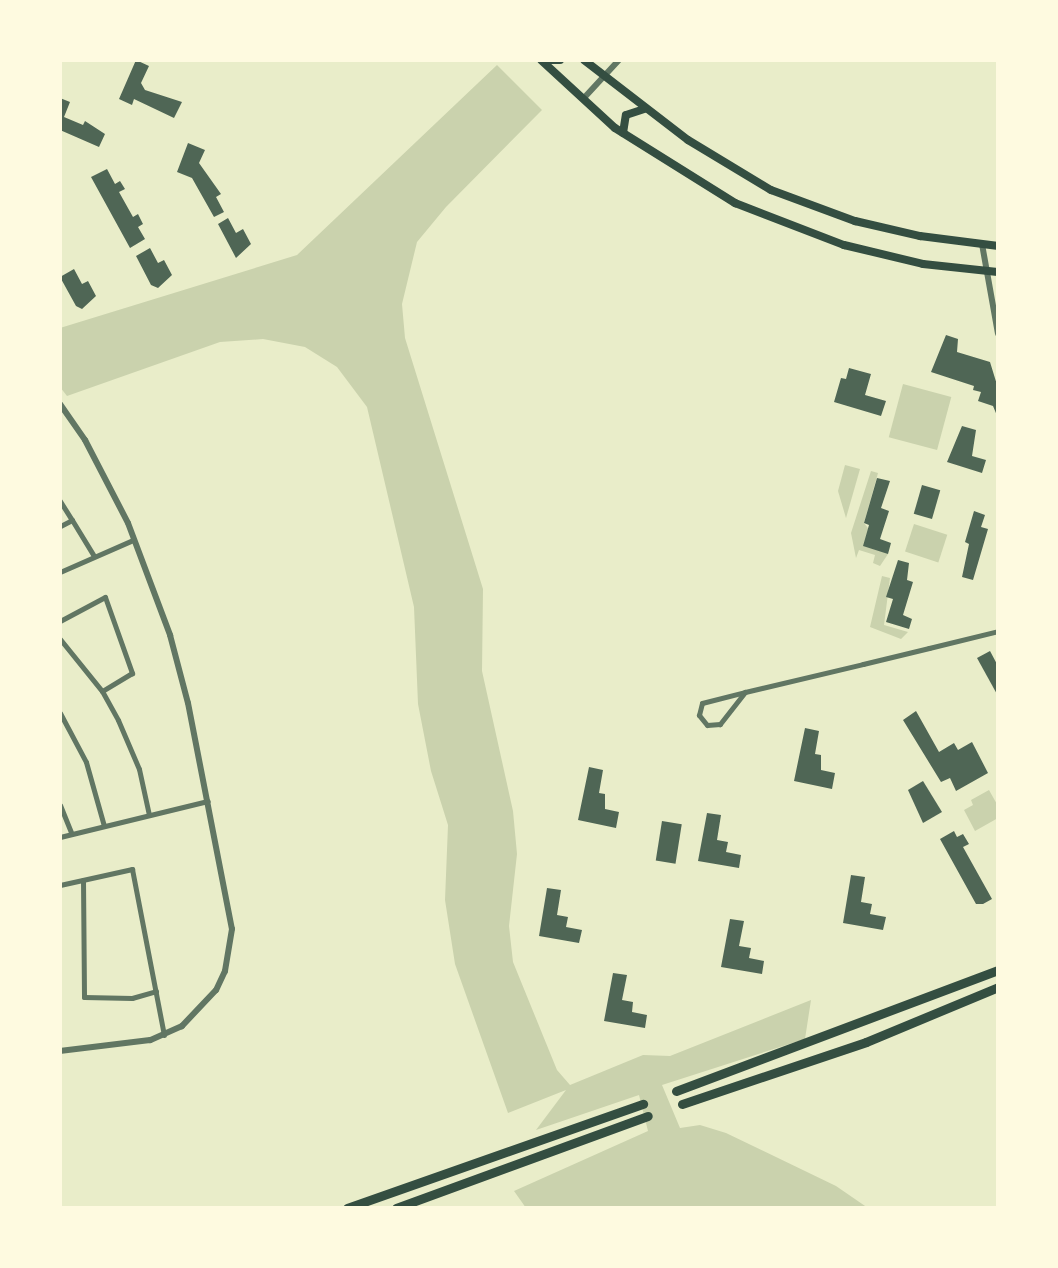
<!DOCTYPE html>
<html>
<head>
<meta charset="utf-8">
<style>
	body { margin:0 }
	#map { position:relative; width:1058px; height:1268px; overflow:hidden; background:#e9edc9; font-family:"Public Sans",sans-serif }
	div>[style] { position:absolute }
	[style*='--x'] { left:calc(var(--x)*1px); top:calc(var(--y)*1px); width:calc(var(--w)*1px); rotate:calc(var(--a)*1deg) }
	.green>* { inset:0; background:#cad2ad; transform-origin:0 0 }
	.building>* { inset:0; background:#4f6655; transform-origin:0 0 }
	.minor>* { height:5px; margin:-2.5px; padding:0 2.5px; transform-origin:2.5px; border-radius:2.5px; background:#617663 }
	.tertiary>* { height:6px; margin:-3px; padding:0 3px; transform-origin:3px; border-radius:3px; background:#617663 }
	.secondary>* { height:8px; margin:-4px; padding:0 4px; transform-origin:4px; border-radius:4px; background:#344e41 }
	.trunk>* { height:9px; margin:-4.5px; padding:0 4.5px; transform-origin:4.5px; border-radius:4.5px; background:#344e41 }
	span { translate:-50% -50%; white-space:nowrap; text-align:center; line-height:1.15; -webkit-text-stroke:9px #fefae0; paint-order:stroke }
	.frame { position:absolute; inset:0; border:62px solid #fefae0; pointer-events:none }
</style>
</head>
<body>
<div id="map">
	<div class="green">
		<div style="clip-path:polygon(497px 65px,542px 110px,446px 207px,417px 242px,402px 304px,405px 338px,483px 589px,482px 671px,513px 811px,517px 854px,509px 926px,513px 962px,557px 1070px,570px 1085px,643px 1055px,670px 1056px,811px 1000px,805px 1039px,662px 1085px,680px 1128px,700px 1125px,726px 1133px,836px 1186px,868px 1208px,526px 1208px,514px 1191px,648px 1131px,639px 1095px,536px 1130px,566px 1090px,508px 1113px,455px 964px,445px 900px,448px 825px,431px 771px,418px 704px,414px 607px,367px 407px,337px 367px,305px 347px,263px 339px,220px 342px,67px 396px,60px 387px,60px 328px,297px 255px)"></div>
		<div style="left:903px;top:384px;width:50px;height:55px;rotate:15deg"></div>
		<div style="clip-path:polygon(845px 465px,860px 469px,846px 518px,838px 491px)"></div>
		<div style="clip-path:polygon(871px 471px,878px 473px,864px 523px,888px 554px,880px 566px,873px 563px,875px 555px,859px 550px,856px 558px,851px 533px)"></div>
		<div style="left:914px;top:524px;width:35px;height:29px;rotate:18deg"></div>
		<div style="clip-path:polygon(882px 576px,890px 578px,884px 625px,908px 632px,901px 639px,870px 627px)"></div>
		<div style="clip-path:polygon(989px 790px,998px 806px,998px 818px,975px 831px,964px 810px,973px 805px,971px 800px)"></div>
	</div>
	<div class="building">
		<div style="clip-path:polygon(136px 60px,149px 66px,141px 83px,145px 90px,182px 102px,174px 118px,134px 99px,132px 105px,119px 99px)"></div>
		<div style="clip-path:polygon(60px 98px,70px 102px,64px 117px,83px 125px,85px 121px,105px 134px,99px 147px,60px 130px)"></div>
		<div style="clip-path:polygon(188px 143px,205px 150px,199px 163px,221px 194px,216px 197px,224px 212px,214px 217px,192px 178px,177px 172px)"></div>
		<div style="clip-path:polygon(107px 169px,115px 184px,120px 181px,125px 189px,119px 192px,133px 217px,138px 214px,143px 224px,138px 227px,145px 239px,130px 248px,91px 177px)"></div>
		<div style="clip-path:polygon(228px 218px,236px 233px,243px 229px,251px 244px,236px 258px,218px 224px)"></div>
		<div style="clip-path:polygon(150px 248px,158px 263px,164px 260px,172px 275px,158px 288px,151px 285px,136px 256px)"></div>
		<div style="clip-path:polygon(74px 269px,82px 284px,88px 281px,96px 296px,82px 309px,76px 306px,60px 277px)"></div>
		<div style="clip-path:polygon(946px 335px,958px 339px,957px 352px,990px 362px,998px 388px,998px 418px,993px 406px,978px 401px,981px 392px,973px 390px,974px 386px,931px 372px)"></div>
		<div style="clip-path:polygon(849px 368px,871px 374px,865px 395px,886px 401px,881px 416px,834px 402px,841px 378px,846px 379px)"></div>
		<div style="clip-path:polygon(962px 426px,976px 430px,972px 456px,986px 460px,982px 473px,947px 462px)"></div>
		<div style="clip-path:polygon(877px 478px,890px 481px,881px 508px,889px 511px,880px 539px,891px 543px,888px 554px,863px 546px,869px 525px,864px 523px)"></div>
		<div style="left:922px;top:485px;width:19px;height:30px;rotate:16deg"></div>
		<div style="clip-path:polygon(974px 511px,985px 515px,981px 527px,988px 529px,973px 580px,962px 577px,969px 544px,965px 542px)"></div>
		<div style="clip-path:polygon(898px 560px,909px 563px,907px 580px,913px 582px,903px 615px,912px 619px,909px 629px,886px 622px,893px 599px,886px 597px)"></div>
		<div style="clip-path:polygon(990px 651px,998px 666px,998px 696px,977px 658px)"></div>
		<div style="clip-path:polygon(916px 711px,939px 752px,954px 743px,958px 750px,972px 742px,988px 773px,956px 791px,950px 778px,941px 782px,903px 720px)"></div>
		<div style="clip-path:polygon(805px 728px,819px 731px,815px 754px,821px 755px,821px 770px,835px 773px,832px 789px,794px 781px)"></div>
		<div style="clip-path:polygon(589px 767px,603px 770px,599px 793px,605px 794px,605px 809px,619px 812px,616px 828px,578px 820px)"></div>
		<div style="clip-path:polygon(923px 781px,942px 812px,923px 823px,908px 790px)"></div>
		<div style="clip-path:polygon(707px 813px,721px 815px,717px 840px,728px 842px,726px 852px,741px 855px,739px 868px,698px 861px)"></div>
		<div style="left:662px;top:821px;width:20px;height:40px;rotate:9deg"></div>
		<div style="clip-path:polygon(954px 831px,957px 837px,963px 834px,969px 844px,963px 847px,992px 899px,983px 904px,976px 904px,940px 839px)"></div>
		<div style="clip-path:polygon(851px 875px,865px 877px,861px 902px,872px 904px,870px 914px,886px 917px,883px 930px,843px 923px)"></div>
		<div style="clip-path:polygon(547px 888px,561px 890px,557px 915px,568px 917px,566px 927px,582px 930px,579px 943px,539px 936px)"></div>
		<div style="clip-path:polygon(730px 919px,744px 921px,739px 946px,751px 948px,749px 958px,764px 961px,762px 974px,721px 967px)"></div>
		<div style="clip-path:polygon(613px 973px,627px 975px,622px 1000px,633px 1002px,632px 1012px,647px 1015px,645px 1028px,604px 1021px)"></div>
	</div>
	<div class="minor">
		<div style="--x:60;--y:501;--w:22;--a:58"></div>
		<div style="--x:72;--y:520;--w:13;--a:153"></div>
		<div style="--x:72;--y:520;--w:42;--a:58.6"></div>
		<div style="--x:60;--y:572;--w:80;--a:-23.7"></div>
		<div style="--x:60;--y:621;--w:51;--a:-28.1"></div>
		<div style="--x:105;--y:597;--w:81;--a:70.4"></div>
		<div style="--x:132;--y:673;--w:35;--a:149"></div>
		<div style="--x:60;--y:639;--w:67;--a:51.1"></div>
		<div style="--x:102;--y:691;--w:33;--a:61"></div>
		<div style="--x:118;--y:720;--w:53;--a:66.8"></div>
		<div style="--x:139;--y:769;--w:47;--a:77.7"></div>
		<div style="--x:745;--y:692;--w:41;--a:128"></div>
		<div style="--x:720;--y:724;--w:13;--a:176"></div>
		<div style="--x:707;--y:725;--w:13;--a:-129"></div>
		<div style="--x:699;--y:715;--w:12;--a:-76"></div>
		<div style="--x:702;--y:703;--w:44;--a:-14.3"></div>
		<div style="--x:745;--y:692;--w:121;--a:-13.3"></div>
		<div style="--x:863;--y:664;--w:68;--a:-13.6"></div>
		<div style="--x:929;--y:648;--w:71;--a:-13.8"></div>
		<div style="--x:60;--y:713;--w:55;--a:62"></div>
		<div style="--x:86;--y:762;--w:66;--a:74.3"></div>
		<div style="--x:60;--y:805;--w:31;--a:68"></div>
		<div style="--x:60;--y:837;--w:152;--a:-13.7"></div>
		<div style="--x:83;--y:880;--w:117;--a:89.5"></div>
		<div style="--x:84;--y:997;--w:48;--a:1.2"></div>
		<div style="--x:132;--y:998;--w:25;--a:-16"></div>
		<div style="--x:60;--y:885;--w:74;--a:-12.5"></div>
		<div style="--x:132;--y:869;--w:169;--a:79.1"></div>
	</div>
	<div class="tertiary">
		<div style="--x:583;--y:99;--w:53;--a:-47.3"></div>
		<div style="--x:982;--y:244;--w:91;--a:79.9"></div>
		<div style="--x:60;--y:404;--w:44;--a:55.2"></div>
		<div style="--x:85;--y:440;--w:93;--a:62.6"></div>
		<div style="--x:128;--y:523;--w:120;--a:69.4"></div>
		<div style="--x:170;--y:635;--w:70;--a:75.2"></div>
		<div style="--x:188;--y:703;--w:230;--a:79"></div>
		<div style="--x:232;--y:929;--w:43;--a:99.5"></div>
		<div style="--x:225;--y:971;--w:21;--a:115"></div>
		<div style="--x:216;--y:990;--w:50;--a:133.4"></div>
		<div style="--x:182;--y:1026;--w:35;--a:156"></div>
		<div style="--x:150;--y:1040;--w:91;--a:173"></div>
	</div>
	<div class="secondary">
		<div style="--x:541;--y:60;--w:100;--a:42.6"></div>
		<div style="--x:615;--y:128;--w:142;--a:32"></div>
		<div style="--x:735;--y:203;--w:117;--a:21.1"></div>
		<div style="--x:844;--y:245;--w:81;--a:13.5"></div>
		<div style="--x:923;--y:264;--w:75;--a:6.1"></div>
		<div style="--x:549;--y:60;--w:11;--a:0"></div>
		<div style="--x:584;--y:60;--w:131;--a:37.6"></div>
		<div style="--x:688;--y:140;--w:97;--a:31.1"></div>
		<div style="--x:771;--y:190;--w:90;--a:20.3"></div>
		<div style="--x:855;--y:221;--w:67;--a:13"></div>
		<div style="--x:920;--y:236;--w:79;--a:7.3"></div>
		<div style="--x:623;--y:133;--w:18;--a:-81"></div>
		<div style="--x:626;--y:115;--w:20;--a:-18"></div>
	</div>
	<div class="trunk">
		<div style="--x:676;--y:1091;--w:344;--a:-20.6"></div>
		<div style="--x:682;--y:1104;--w:194;--a:-18.6"></div>
		<div style="--x:866;--y:1042;--w:143;--a:-22.6"></div>
		<div style="--x:347;--y:1208;--w:314;--a:-19.4"></div>
		<div style="--x:396;--y:1208;--w:268;--a:-20.1"></div>
	</div>
	<div class="frame"></div>
</div>
</body>
</html>
